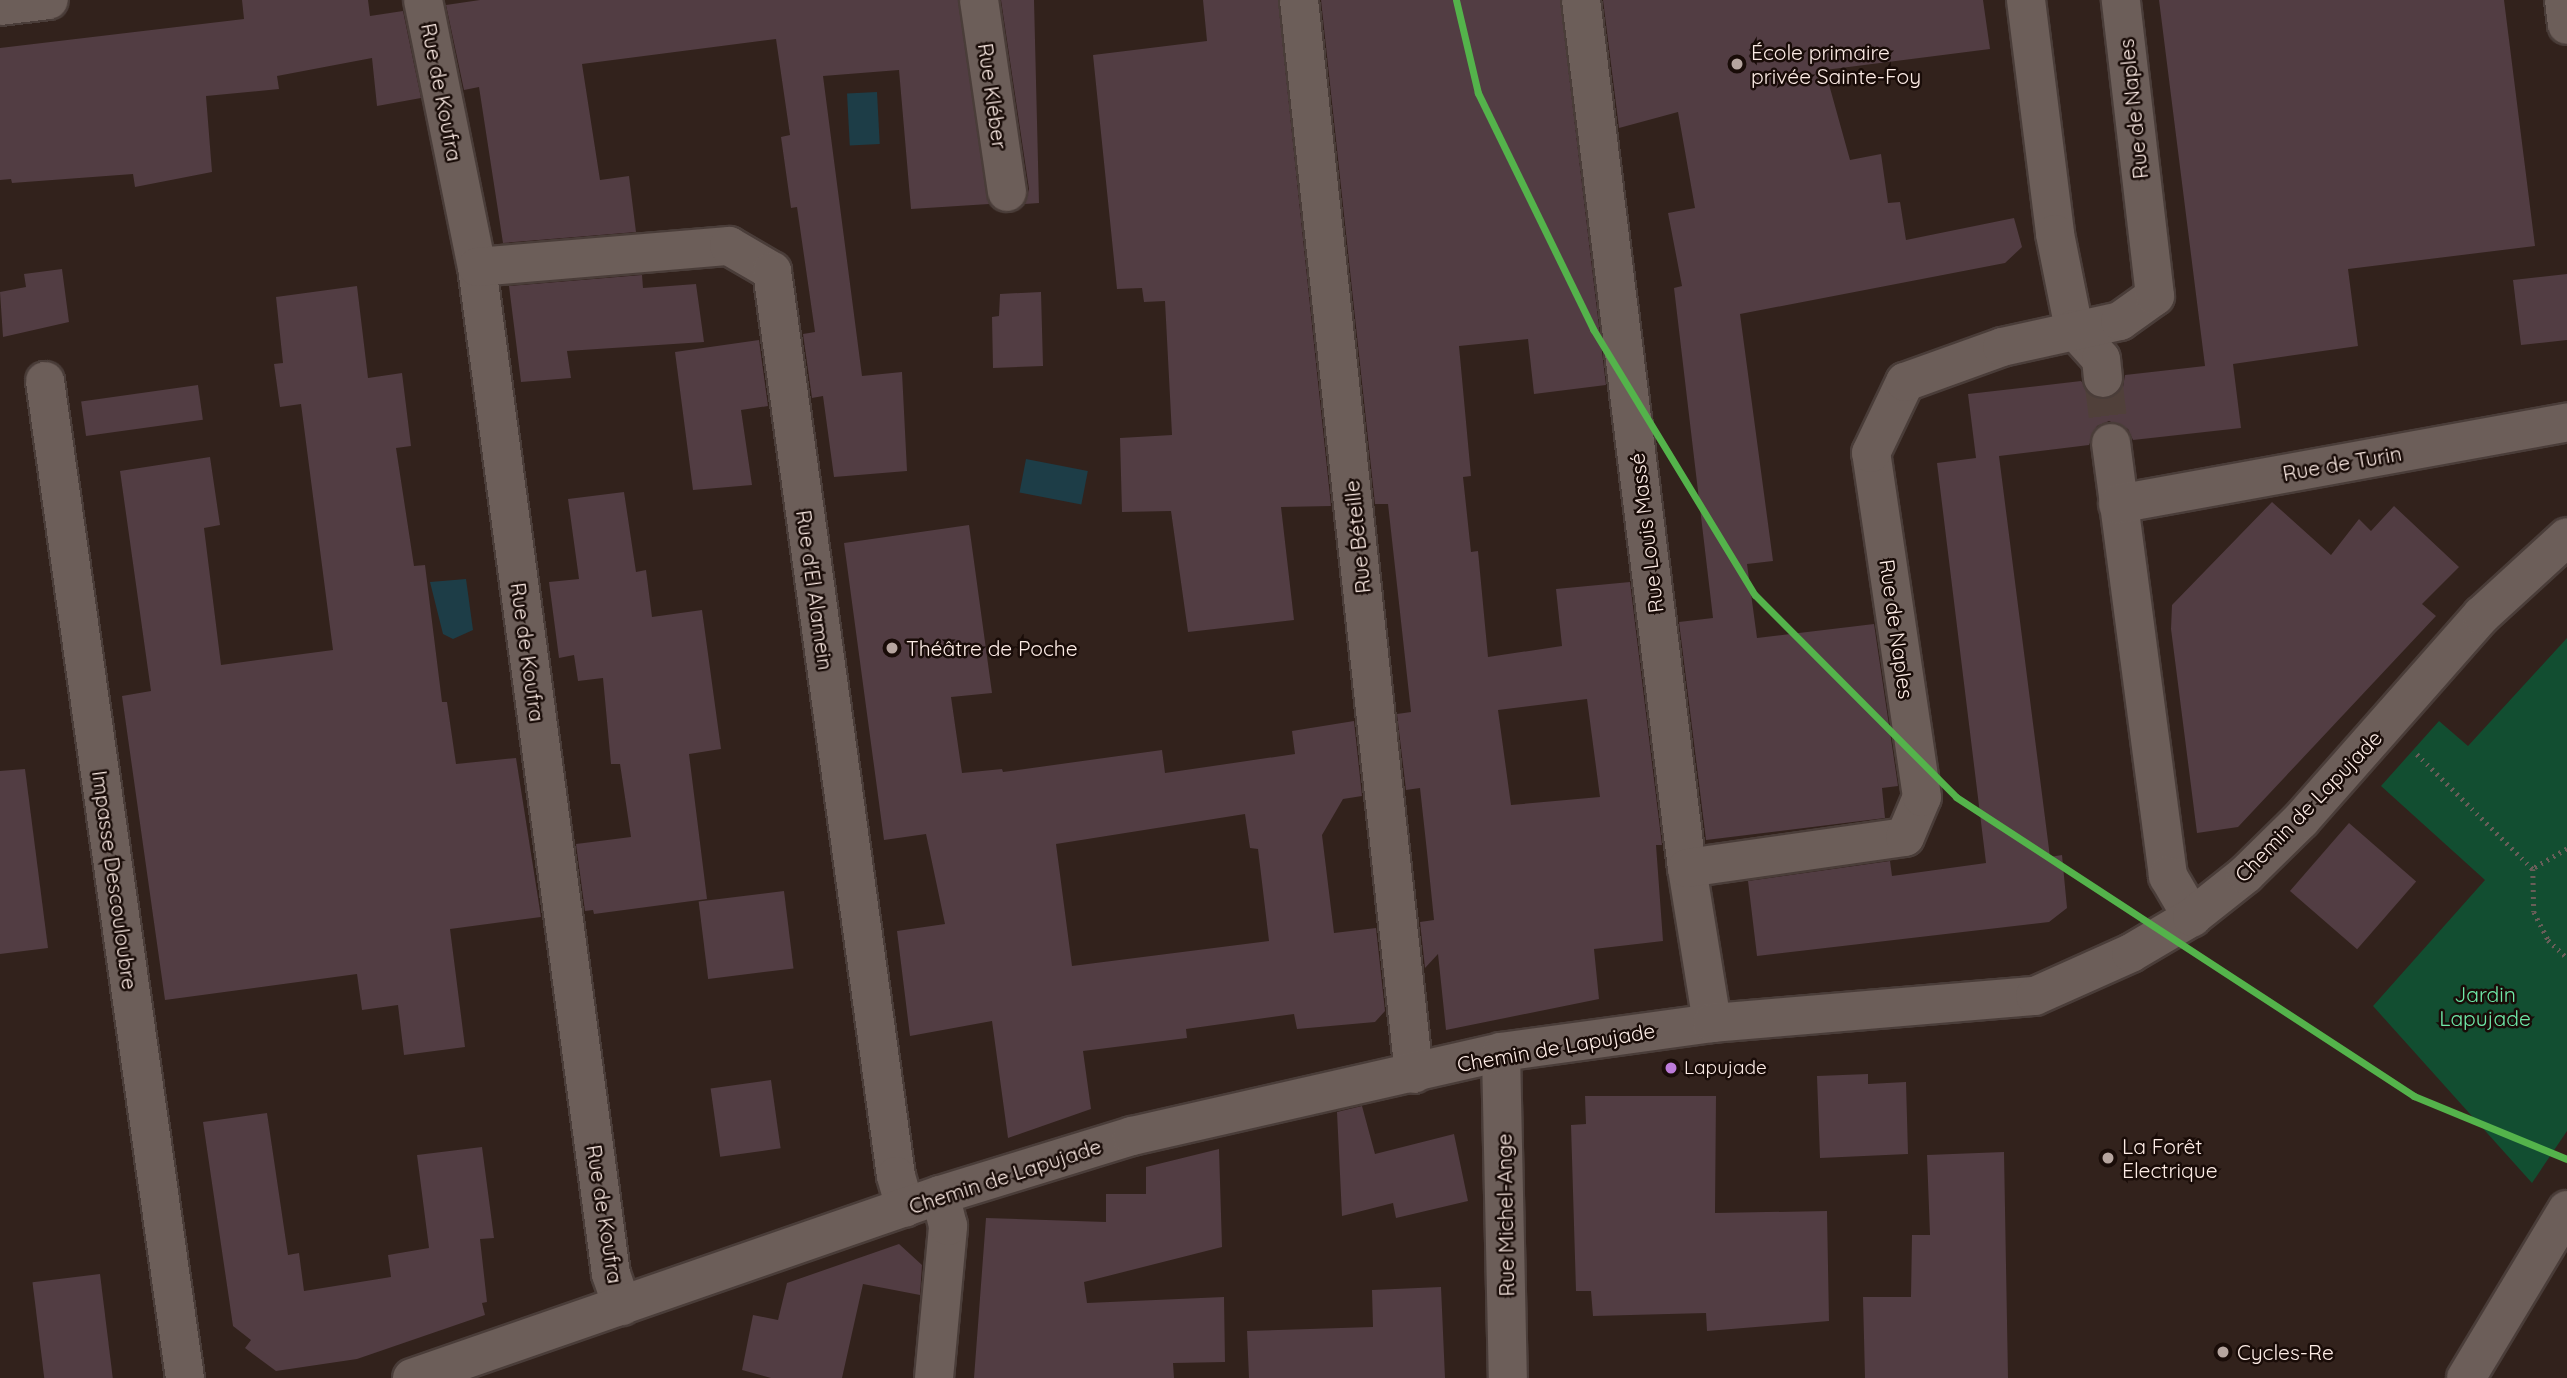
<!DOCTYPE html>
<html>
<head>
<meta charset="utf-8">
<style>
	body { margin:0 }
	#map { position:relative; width:2567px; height:1378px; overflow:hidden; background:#32221c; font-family:Quicksand,sans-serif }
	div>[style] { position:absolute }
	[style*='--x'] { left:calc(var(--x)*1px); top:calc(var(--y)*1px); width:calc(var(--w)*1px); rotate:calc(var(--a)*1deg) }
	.green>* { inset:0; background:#124e31 }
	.water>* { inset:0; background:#1d3d47; transform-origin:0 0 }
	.building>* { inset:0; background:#523d43; transform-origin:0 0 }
	.minor-tunnel>* { height:38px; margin-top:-19px; transform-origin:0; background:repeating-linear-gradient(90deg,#50403a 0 38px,transparent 0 57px) }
	.path>* { height:4.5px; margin-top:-2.25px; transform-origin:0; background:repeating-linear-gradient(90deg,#695e59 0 2px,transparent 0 7px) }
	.roads { filter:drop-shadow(2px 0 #4a3d39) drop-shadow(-2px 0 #4a3d39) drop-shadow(0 2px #4a3d39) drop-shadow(0 -2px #4a3d39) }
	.minor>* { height:38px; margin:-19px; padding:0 19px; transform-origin:19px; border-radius:19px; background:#6c5e59 }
	.metro-1>* { height:7px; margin:-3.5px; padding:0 3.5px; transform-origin:3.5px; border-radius:3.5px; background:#54b34b }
	.dots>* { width:19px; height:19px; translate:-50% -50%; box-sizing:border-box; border:4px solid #190c08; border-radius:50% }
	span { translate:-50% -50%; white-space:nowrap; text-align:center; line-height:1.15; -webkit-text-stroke:5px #190c08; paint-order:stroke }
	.bus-label { font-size:19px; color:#fdece6 }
	.left { translate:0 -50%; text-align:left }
	.poi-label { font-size:21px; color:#fdece6 }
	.street-label { font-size:21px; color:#fdece6 }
	.park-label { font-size:21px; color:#6feaa9 }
</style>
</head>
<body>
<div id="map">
	<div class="green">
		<div style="clip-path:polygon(2567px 638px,2567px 1131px,2532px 1183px,2373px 1006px,2485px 880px,2381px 786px,2439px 721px,2468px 746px)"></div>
	</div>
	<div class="water">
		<div style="left:877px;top:92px;width:52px;height:30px;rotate:87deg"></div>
		<div style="left:1026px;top:459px;width:63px;height:34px;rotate:11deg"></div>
		<div style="clip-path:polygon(466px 579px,473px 630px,453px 639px,443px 634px,430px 582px)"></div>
	</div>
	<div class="building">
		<div style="clip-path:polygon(242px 0,368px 0,370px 16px,403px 11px,421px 98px,377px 106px,372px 58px,277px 76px,279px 89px,206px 96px,212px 172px,135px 187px,133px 174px,12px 183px,11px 179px,0 180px,0 48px,244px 19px)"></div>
		<div style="clip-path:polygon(480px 0,958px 0,989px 204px,911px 209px,899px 70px,823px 76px,862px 376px,902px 372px,907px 471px,834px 477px,823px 396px,812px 398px,803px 334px,815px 332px,797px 207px,791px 208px,781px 137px,790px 135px,776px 39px,582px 64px,600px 180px,629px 176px,636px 232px,503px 243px,479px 87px,464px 90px,446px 5px)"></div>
		<div style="clip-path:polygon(1001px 0,1034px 0,1039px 203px,1025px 204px,1029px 189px)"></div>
		<div style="clip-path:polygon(1203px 0,1278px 0,1331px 506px,1281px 507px,1294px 620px,1188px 632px,1171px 511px,1122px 512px,1120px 438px,1172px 435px,1165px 301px,1144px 302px,1142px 288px,1117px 289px,1093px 55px,1207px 41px)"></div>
		<div style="clip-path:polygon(evenodd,1321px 0,1560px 0,1606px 385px,1534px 394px,1528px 339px,1459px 346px,1471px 476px,1463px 477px,1471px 552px,1478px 551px,1488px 657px,1562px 646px,1556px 589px,1630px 582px,1662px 845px,1656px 845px,1663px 941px,1594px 949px,1599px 999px,1446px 1030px,1438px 954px,1425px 968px,1420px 922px,1434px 920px,1427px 852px,1420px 788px,1406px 790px,1397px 714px,1411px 712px,1396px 576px,1388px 504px,1375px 504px,1321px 0,1587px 699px,1600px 797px,1511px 805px,1498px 710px,1587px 699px)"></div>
		<div style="clip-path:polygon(1603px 0,1983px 0,1990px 49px,1825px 70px,1850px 160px,1881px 154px,1888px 203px,1900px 202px,1906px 240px,2014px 218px,2022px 247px,2005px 263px,1740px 314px,1773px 561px,1747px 564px,1757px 638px,1874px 624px,1898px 786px,1882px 788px,1885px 818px,1706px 840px,1679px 622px,1713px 618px,1674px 288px,1682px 286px,1668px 213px,1695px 208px,1678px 112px,1619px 128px)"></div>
		<div style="clip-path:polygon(2159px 0,2504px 0,2535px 246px,2348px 269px,2358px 346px,2233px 364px,2241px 428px,2133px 440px,2128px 429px,2109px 421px,2097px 426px,2089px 445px,1999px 456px,2050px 857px,2062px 855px,2067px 908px,2049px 922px,1757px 956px,1748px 881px,1890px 861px,1892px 876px,1986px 863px,1937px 463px,1976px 458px,1968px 394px,2081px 381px,2094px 398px,2106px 400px,2123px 387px,2125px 375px,2205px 366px)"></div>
		<div style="clip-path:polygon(62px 269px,69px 322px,3px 337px,0 292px,26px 287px,24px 274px)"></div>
		<div style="clip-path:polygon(2567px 274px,2567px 340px,2521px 345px,2513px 280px)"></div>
		<div style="clip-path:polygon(642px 275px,643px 288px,696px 284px,704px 342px,567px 351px,571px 378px,521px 382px,509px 286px)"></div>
		<div style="clip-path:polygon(357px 286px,368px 378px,402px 373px,411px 446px,396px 448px,414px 566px,425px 565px,442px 702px,447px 702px,456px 764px,516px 758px,541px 917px,450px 929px,465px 1047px,404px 1055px,398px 1005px,362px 1010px,357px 974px,165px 1000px,122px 696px,151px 691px,120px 471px,210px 457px,220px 525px,204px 528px,221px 665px,333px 650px,301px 404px,280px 407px,274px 364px,283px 363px,276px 297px)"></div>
		<div style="clip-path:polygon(1041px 292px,1043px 366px,993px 368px,992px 317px,999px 316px,1000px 294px)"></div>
		<div style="clip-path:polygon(759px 340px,768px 406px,741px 410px,752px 485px,693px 490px,675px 352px)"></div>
		<div style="left:198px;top:385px;width:35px;height:118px;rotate:82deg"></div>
		<div style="clip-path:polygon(624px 492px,636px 572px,646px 570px,652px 617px,702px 610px,721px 749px,689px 754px,707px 899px,594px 914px,593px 910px,585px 911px,576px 844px,631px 837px,620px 764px,611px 764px,603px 678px,578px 681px,574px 655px,559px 658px,549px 582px,579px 579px,568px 499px)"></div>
		<div style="clip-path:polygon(2272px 502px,2331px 555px,2359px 519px,2371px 531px,2394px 506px,2459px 567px,2422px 604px,2436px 616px,2238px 827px,2197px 833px,2171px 629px,2172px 605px)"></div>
		<div style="clip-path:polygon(evenodd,969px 525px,992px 693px,951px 697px,962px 773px,1002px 769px,1003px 772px,1162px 750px,1165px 773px,1295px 754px,1292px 731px,1354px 721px,1362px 796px,1343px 799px,1322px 835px,1334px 933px,1376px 928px,1385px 1011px,1375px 1022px,1297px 1029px,1294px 1014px,1186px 1029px,1187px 1038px,1083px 1051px,1091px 1109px,1008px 1138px,992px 1021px,910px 1036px,897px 931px,945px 924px,926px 834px,884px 840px,844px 543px,969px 525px,1245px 814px,1250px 848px,1258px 849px,1269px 941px,1072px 966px,1056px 844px,1245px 814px)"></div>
		<div style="clip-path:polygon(25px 769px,48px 948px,0 954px,0 771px)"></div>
		<div style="left:2349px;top:823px;width:89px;height:90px;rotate:41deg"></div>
		<div style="left:784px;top:891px;width:78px;height:86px;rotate:83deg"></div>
		<div style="clip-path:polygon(1868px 1074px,1868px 1084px,1906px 1082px,1908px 1154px,1820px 1158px,1817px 1076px)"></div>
		<div style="left:771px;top:1080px;width:69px;height:61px;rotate:82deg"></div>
		<div style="clip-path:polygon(1585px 1096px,1716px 1096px,1715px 1213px,1827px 1211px,1829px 1321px,1707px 1331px,1706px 1313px,1593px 1316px,1591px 1291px,1576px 1291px,1571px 1125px,1586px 1124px)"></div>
		<div style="clip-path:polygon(1362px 1106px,1375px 1154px,1454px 1134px,1468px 1201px,1396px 1218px,1393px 1203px,1342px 1216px,1337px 1112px)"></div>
		<div style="clip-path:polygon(267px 1113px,288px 1255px,299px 1253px,304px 1291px,391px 1277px,388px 1255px,429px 1248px,417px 1155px,482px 1147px,494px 1238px,480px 1239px,487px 1302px,482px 1303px,485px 1315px,357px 1359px,276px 1371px,245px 1348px,251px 1340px,233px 1326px,203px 1122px)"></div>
		<div style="clip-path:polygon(1219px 1149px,1222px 1247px,1084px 1282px,1087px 1303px,1224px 1297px,1225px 1362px,1173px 1363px,1174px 1378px,974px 1378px,986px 1218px,1106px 1222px,1106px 1194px,1146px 1194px,1146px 1167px)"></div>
		<div style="clip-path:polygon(2004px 1152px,2008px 1378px,1865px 1378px,1863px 1297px,1911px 1297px,1912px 1235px,1930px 1235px,1927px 1155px)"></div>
		<div style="clip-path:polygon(899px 1244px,922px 1265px,920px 1295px,863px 1284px,842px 1378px,771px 1378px,742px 1370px,753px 1315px,778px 1320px,787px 1283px)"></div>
		<div style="left:100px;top:1274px;width:105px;height:68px;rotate:83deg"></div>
		<div style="clip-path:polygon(1441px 1287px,1445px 1378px,1249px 1378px,1247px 1331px,1373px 1327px,1372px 1290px)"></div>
	</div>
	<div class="minor-tunnel">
		<div style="--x:2103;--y:378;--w:65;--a:83"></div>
	</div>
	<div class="path">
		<div style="--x:2417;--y:754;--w:163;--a:44.8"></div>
		<div style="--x:2567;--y:849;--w:39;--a:150"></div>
		<div style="--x:2533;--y:869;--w:43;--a:88.7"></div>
		<div style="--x:2534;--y:912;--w:31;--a:63"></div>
		<div style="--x:2548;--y:940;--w:26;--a:43"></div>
	</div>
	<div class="roads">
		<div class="minor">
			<div style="--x:423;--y:0;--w:272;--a:78.6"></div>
			<div style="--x:477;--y:267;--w:1016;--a:82.42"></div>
			<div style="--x:611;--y:1274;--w:34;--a:71"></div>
			<div style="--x:979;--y:0;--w:194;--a:81.7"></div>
			<div style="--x:1299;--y:0;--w:1080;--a:83.89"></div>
			<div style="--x:1581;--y:0;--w:874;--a:83.04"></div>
			<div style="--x:1687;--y:868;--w:157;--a:80.8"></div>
			<div style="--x:2026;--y:0;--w:236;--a:82.9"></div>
			<div style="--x:2055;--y:234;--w:97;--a:78.7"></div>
			<div style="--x:2074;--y:329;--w:40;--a:48"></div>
			<div style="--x:2101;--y:359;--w:19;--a:84"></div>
			<div style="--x:2564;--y:0;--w:25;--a:83"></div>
			<div style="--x:0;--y:6;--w:49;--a:-7"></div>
			<div style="--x:477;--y:267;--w:253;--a:-4.8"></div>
			<div style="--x:729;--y:246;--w:50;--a:30.2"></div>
			<div style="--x:772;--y:271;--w:913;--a:82.2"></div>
			<div style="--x:896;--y:1176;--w:33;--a:74"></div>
			<div style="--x:45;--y:381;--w:1007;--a:82.01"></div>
			<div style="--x:2111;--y:443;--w:437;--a:82.5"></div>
			<div style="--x:2168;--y:876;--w:48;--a:59.7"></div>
			<div style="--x:2118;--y:504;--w:456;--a:-10.3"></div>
			<div style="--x:1687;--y:868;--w:220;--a:-8.1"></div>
			<div style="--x:1905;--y:837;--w:43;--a:-67"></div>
			<div style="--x:1922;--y:797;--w:348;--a:-98.4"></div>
			<div style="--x:1871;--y:453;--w:79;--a:-64.4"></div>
			<div style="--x:1905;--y:382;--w:103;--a:-19.8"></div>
			<div style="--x:2002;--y:347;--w:121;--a:-12.4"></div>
			<div style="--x:2120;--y:321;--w:43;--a:-35.5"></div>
			<div style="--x:2155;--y:296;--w:298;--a:-96.6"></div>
			<div style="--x:1501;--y:1052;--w:326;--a:88.8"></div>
			<div style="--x:412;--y:1378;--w:559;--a:-19.12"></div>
			<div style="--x:940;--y:1195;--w:201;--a:-17.1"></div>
			<div style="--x:1132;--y:1136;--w:378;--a:-12.8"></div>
			<div style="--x:1501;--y:1052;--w:213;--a:-7.8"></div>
			<div style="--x:1712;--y:1023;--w:324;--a:-4.8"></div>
			<div style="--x:2035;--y:996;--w:105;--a:-24.1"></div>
			<div style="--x:2131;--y:953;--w:71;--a:-30.5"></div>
			<div style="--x:2192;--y:917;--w:69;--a:-38.5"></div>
			<div style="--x:2246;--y:874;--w:77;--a:-44.5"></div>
			<div style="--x:2301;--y:820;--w:273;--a:-48.6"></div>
			<div style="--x:2482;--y:615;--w:115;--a:-42.5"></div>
			<div style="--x:934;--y:1378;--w:153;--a:-84.7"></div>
			<div style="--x:948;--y:1226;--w:32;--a:-104"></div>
			<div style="--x:2466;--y:1378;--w:196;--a:-59"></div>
		</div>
	</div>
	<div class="metro-1">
		<div style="--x:1456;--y:0;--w:96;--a:76.7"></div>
		<div style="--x:1478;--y:93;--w:263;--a:64"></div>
		<div style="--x:1593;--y:329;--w:311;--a:58.7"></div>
		<div style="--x:1755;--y:595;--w:285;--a:45.1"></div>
		<div style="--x:1956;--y:797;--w:547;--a:33.14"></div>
		<div style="--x:2414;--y:1096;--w:165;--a:22.4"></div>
	</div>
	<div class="dots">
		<div style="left:1737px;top:64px;background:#b6a59f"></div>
		<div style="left:892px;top:648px;background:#b6a59f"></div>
		<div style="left:1671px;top:1068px;background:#bd7bd9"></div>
		<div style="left:2108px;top:1158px;background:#b6a59f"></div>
		<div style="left:2223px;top:1352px;background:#b6a59f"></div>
	</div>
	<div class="bus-label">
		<span class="left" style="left:1684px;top:1068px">Lapujade</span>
	</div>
	<div class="poi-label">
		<span class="left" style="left:1751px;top:64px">École primaire<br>privée Sainte-Foy</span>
		<span class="left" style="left:906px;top:648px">Théâtre de Poche</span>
		<span class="left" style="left:2122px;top:1158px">La Forêt<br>Electrique</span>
		<span class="left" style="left:2237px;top:1352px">Cycles-Re</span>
	</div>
	<div class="street-label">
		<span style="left:442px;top:92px;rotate:79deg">Rue de Koufra</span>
		<span style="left:993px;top:96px;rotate:82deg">Rue Kléber</span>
		<span style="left:2133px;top:109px;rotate:-96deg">Rue de Naples</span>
		<span style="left:2342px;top:463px;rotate:-10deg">Rue de Turin</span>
		<span style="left:1646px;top:533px;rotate:-97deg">Rue Louis Massé</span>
		<span style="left:1357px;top:537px;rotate:-96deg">Rue Béteille</span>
		<span style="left:815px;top:590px;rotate:82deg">Rue d'El Alamein</span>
		<span style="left:1897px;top:629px;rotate:82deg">Rue de Naples</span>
		<span style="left:528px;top:652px;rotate:82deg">Rue de Koufra</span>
		<span style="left:2308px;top:806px;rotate:-46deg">Chemin de Lapujade</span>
		<span style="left:115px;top:880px;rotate:82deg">Impasse Descouloubre</span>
		<span style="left:1556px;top:1047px;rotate:-10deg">Chemin de Lapujade</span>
		<span style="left:1005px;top:1176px;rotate:-18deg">Chemin de Lapujade</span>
		<span style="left:605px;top:1214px;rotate:81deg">Rue de Koufra</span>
		<span style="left:1505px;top:1215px;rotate:-91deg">Rue Michel-Ange</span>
	</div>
	<div class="park-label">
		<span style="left:2485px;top:1006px">Jardin<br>Lapujade</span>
	</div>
</div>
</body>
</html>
